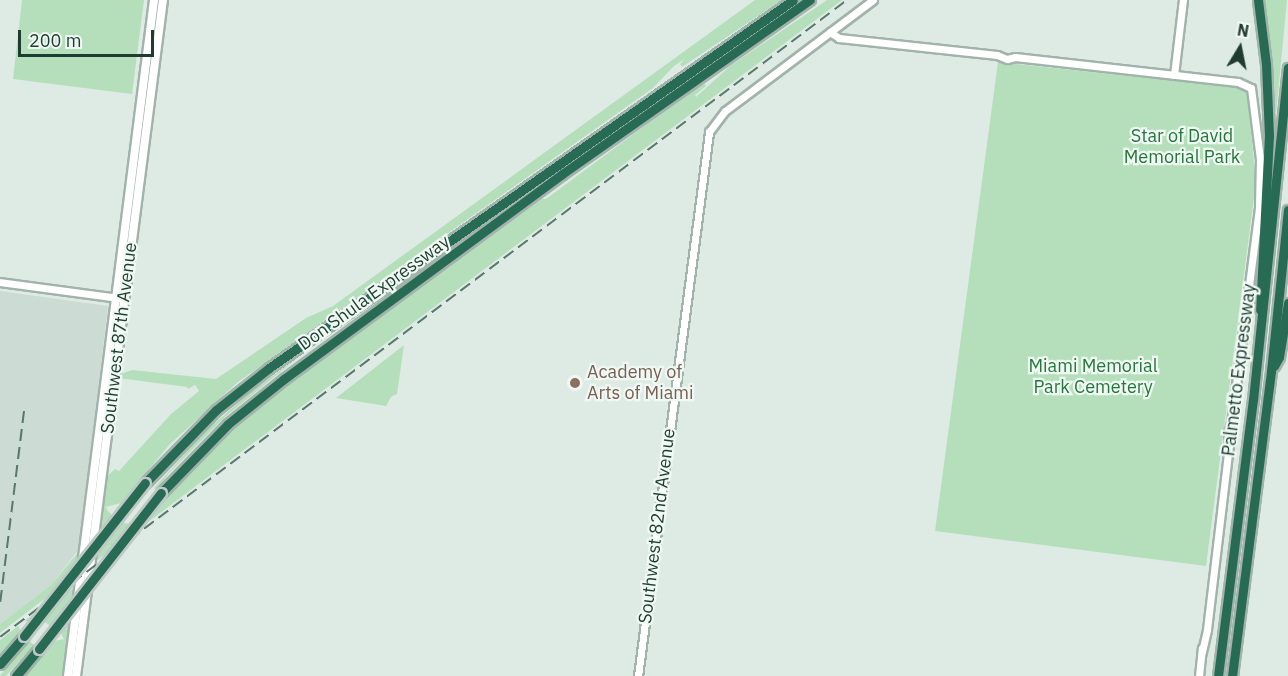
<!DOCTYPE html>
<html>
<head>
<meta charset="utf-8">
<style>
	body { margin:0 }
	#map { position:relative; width:1288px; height:676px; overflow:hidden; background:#deebe4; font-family:"IBM Plex Sans",sans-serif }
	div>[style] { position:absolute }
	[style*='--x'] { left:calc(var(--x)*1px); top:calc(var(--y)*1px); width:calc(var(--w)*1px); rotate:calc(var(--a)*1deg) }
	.built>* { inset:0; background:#ccdbd3 }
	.green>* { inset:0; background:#b5dfbb }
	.roads { filter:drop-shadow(2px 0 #a1b3ab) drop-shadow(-2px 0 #a1b3ab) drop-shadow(0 2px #a1b3ab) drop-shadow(0 -2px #a1b3ab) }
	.tertiary>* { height:7px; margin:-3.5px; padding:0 3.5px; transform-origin:3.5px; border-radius:3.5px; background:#fff }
	.secondary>* { height:8px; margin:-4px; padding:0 4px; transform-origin:4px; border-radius:4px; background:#fff }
	.motorway>* { height:9px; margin:-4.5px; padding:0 4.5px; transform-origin:4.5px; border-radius:4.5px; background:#286b55 }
	.rail>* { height:1.5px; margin-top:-0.75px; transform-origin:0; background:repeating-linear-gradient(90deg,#58786c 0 12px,transparent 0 18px) }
	.bridges { filter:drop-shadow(2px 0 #c0c8c5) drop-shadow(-2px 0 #c0c8c5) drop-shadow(0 2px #c0c8c5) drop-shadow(0 -2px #c0c8c5) }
	.motorway-bridge>* { height:9px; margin:-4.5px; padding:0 4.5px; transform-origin:4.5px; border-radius:4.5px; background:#286b55 }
	.dots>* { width:16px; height:16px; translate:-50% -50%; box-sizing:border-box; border:3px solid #eff8f2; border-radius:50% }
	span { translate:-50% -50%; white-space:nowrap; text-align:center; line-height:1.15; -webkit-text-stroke:4.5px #eff8f2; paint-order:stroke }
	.park-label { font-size:18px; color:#25763b }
	.street-label { font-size:18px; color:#1e3c31 }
	.education-label { font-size:18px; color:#785e54 }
	.left { translate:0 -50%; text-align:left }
	.north { position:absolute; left:1210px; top:18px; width:60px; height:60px; -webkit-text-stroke:4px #eff8f2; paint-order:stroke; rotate:10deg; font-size:16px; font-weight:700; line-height:24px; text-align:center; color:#1e3c31 }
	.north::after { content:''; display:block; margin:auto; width:21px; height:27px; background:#1e3c31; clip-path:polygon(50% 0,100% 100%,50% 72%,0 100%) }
	.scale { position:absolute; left:18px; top:30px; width:136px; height:27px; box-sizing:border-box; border:3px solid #1e3c31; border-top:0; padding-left:8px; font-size:18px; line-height:21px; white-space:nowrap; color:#1e3c31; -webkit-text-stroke:4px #eff8f2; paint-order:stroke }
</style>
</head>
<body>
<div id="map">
	<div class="built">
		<div style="clip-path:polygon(0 291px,108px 306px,79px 549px,51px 585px,0 624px)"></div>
	</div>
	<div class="green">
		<div style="clip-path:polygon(22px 0,144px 0,132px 94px,13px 79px)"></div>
		<div style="clip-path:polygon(755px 0,782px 0,682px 67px,680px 64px,685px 59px,674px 66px,653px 88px,238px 382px,169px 445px,121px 503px,106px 507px,107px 510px,119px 522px,131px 524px,164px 500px,164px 496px,212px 447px,282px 387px,542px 199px,546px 199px,686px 95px,704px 83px,706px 86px,695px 95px,696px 97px,730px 66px,827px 0,842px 0,95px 562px,105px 478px,115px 469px,119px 471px,171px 414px,199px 391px,195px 385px,188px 389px,187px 387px,118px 378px,118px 375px,132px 370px,216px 379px,306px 318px,333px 306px)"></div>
		<div style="clip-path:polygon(1261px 0,1287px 0,1271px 166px)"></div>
		<div style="clip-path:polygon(998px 62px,1241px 88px,1247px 92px,1256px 182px,1206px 566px,935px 531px)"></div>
		<div style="clip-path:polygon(441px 253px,443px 255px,339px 329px,350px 320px,349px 318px)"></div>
		<div style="clip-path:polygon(404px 345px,397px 394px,391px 397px,386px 406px,336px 398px)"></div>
		<div style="clip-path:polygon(305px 352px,226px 416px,169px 473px,157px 490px,154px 488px,208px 429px,251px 392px)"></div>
		<div style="clip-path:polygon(249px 390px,193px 441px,158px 479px,154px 479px,206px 426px)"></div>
		<div style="clip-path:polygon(80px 550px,77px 574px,0 633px,0 624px,51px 585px)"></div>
		<div style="clip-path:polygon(75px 587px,63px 676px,24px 676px,49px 642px,64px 639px,60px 632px,46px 623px,24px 621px)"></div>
		<div style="clip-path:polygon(18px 626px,21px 631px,0 654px,0 640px)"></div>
		<div style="clip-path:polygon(27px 639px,34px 645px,6px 676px,0 676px)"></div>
	</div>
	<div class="roads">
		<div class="tertiary">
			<div style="--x:830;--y:32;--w:11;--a:34"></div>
			<div style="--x:839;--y:38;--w:159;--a:6.1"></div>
			<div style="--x:997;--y:55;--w:11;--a:22"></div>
			<div style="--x:1007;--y:59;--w:8;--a:-14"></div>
			<div style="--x:1015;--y:57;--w:224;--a:6.4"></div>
			<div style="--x:1238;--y:82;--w:14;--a:25"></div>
			<div style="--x:1251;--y:88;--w:72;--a:82.8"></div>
			<div style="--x:1260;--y:159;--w:49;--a:91.2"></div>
			<div style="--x:1259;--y:208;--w:217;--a:97.4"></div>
			<div style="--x:1231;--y:423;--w:10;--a:107"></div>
			<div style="--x:1228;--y:433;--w:12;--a:85"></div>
			<div style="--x:1229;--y:445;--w:186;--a:96.8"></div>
			<div style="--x:1207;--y:630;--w:23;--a:103"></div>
			<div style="--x:1174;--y:75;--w:76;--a:-83.2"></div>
			<div style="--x:0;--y:282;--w:120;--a:7.7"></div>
			<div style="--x:638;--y:676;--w:549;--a:-82.56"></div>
			<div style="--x:709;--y:132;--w:26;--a:-53"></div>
			<div style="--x:725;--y:111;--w:185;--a:-36.9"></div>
			<div style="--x:1199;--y:676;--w:28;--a:-84"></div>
		</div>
		<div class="secondary">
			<div style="--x:68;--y:676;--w:681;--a:-82.75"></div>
			<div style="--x:76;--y:676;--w:682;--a:-82.67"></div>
		</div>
		<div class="motorway">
			<div style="--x:1258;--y:0;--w:64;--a:82.9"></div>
			<div style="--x:1266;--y:64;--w:71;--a:87.6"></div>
			<div style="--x:1269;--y:135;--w:175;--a:92.9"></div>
			<div style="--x:1274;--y:366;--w:10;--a:-61"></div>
			<div style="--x:1279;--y:357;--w:55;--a:-80.5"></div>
			<div style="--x:145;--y:483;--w:102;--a:-45.8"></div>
			<div style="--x:216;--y:410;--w:68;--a:-38.4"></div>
			<div style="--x:269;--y:368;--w:640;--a:-35.08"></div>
			<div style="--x:161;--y:493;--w:96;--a:-45.8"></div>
			<div style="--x:228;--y:424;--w:72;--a:-38.8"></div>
			<div style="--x:284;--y:379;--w:345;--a:-36.4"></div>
			<div style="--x:562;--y:174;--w:303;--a:-35.1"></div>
			<div style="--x:0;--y:664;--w:37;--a:-49"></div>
			<div style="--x:16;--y:676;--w:35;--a:-50"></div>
			<div style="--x:1218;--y:676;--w:278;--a:-82.8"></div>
			<div style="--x:1253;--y:400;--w:334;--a:-84"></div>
			<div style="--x:1232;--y:676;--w:307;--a:-82.7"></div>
			<div style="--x:1271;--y:371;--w:162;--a:-84"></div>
		</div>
	</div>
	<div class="rail">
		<div style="--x:0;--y:602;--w:195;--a:-82.9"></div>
		<div style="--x:0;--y:637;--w:1060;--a:-36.95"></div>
	</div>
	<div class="bridges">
		<div class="motorway-bridge">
			<div style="--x:24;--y:636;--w:195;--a:-51.7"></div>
			<div style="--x:39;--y:649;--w:198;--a:-52"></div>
		</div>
	</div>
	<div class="dots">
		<div style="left:575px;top:383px;background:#8d6e63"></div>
	</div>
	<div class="park-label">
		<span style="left:1182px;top:147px">Star of David<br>Memorial Park</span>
		<span style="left:1093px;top:377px">Miami Memorial<br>Park Cemetery</span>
	</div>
	<div class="street-label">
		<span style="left:374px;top:293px;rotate:-36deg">Don Shula Expressway</span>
		<span style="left:119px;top:338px;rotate:-83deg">Southwest 87th Avenue</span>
		<span style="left:1239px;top:370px;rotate:-83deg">Palmetto Expressway</span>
		<span style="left:657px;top:526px;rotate:-83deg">Southwest 82nd Avenue</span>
	</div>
	<div class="education-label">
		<span class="left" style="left:587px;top:383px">Academy of<br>Arts of Miami</span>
	</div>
	<div class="north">N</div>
	<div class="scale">200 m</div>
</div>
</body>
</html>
